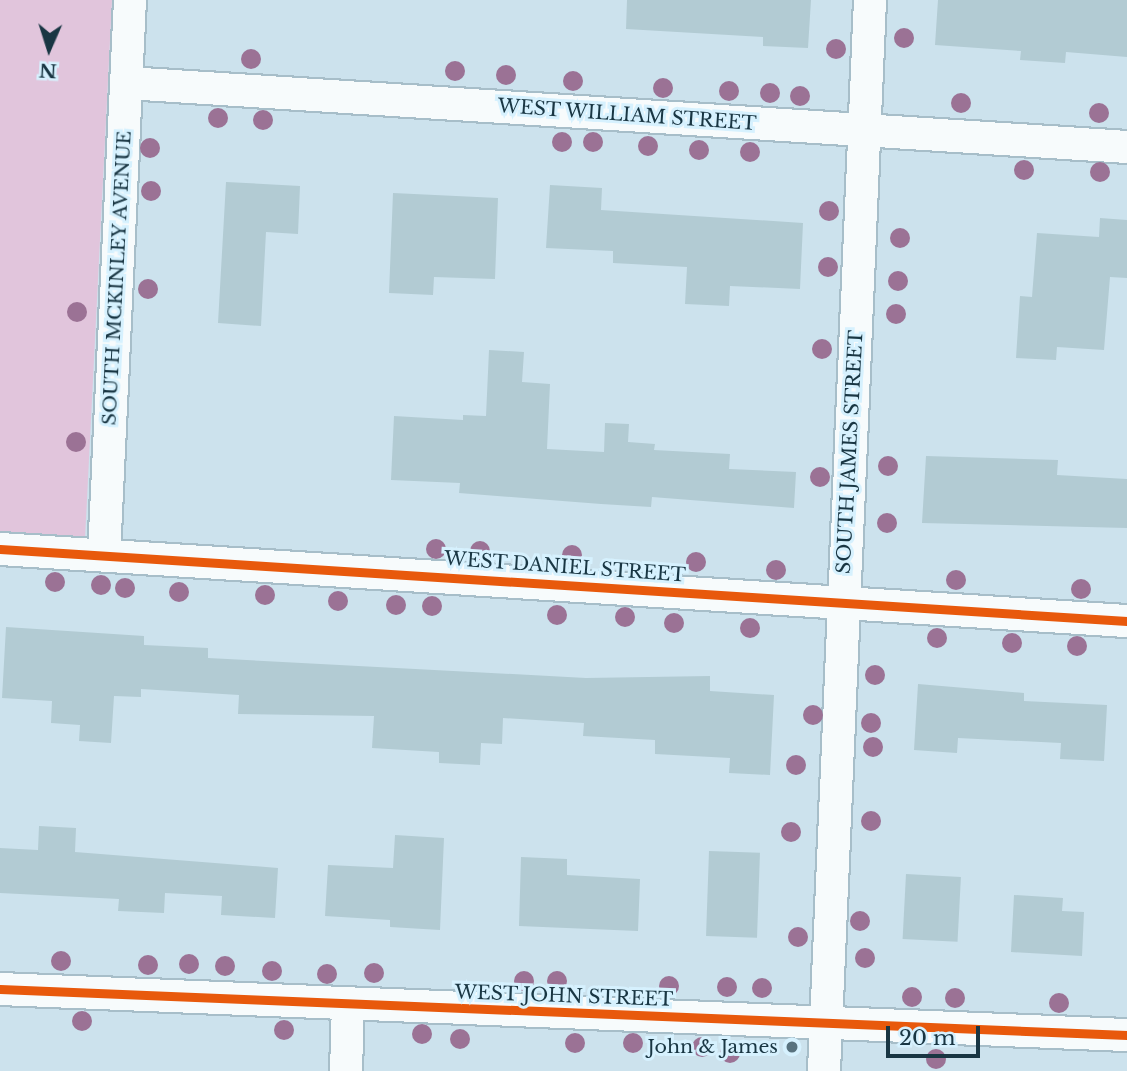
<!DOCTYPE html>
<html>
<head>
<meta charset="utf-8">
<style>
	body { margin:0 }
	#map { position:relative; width:1127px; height:1071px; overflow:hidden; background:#cce2ed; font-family:"Libre Baskerville",serif }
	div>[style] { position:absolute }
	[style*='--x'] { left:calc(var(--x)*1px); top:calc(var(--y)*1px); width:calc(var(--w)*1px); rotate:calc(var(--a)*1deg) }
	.green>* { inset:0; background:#e1c5dc }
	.building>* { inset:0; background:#b2cbd3; transform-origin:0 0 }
	.roads { filter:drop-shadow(2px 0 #a7bec9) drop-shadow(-2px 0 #a7bec9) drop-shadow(0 2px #a7bec9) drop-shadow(0 -2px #a7bec9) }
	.minor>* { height:32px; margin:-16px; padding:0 16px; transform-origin:16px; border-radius:16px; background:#f7fbfc }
	.cycleway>* { height:9px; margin:-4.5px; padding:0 4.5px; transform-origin:4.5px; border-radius:4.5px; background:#e8590c }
	.trees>* { width:20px; height:20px; margin:-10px; border-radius:50%; background:#9b7295 }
	.dots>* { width:19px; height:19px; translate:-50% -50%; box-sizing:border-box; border:4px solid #d6f1fe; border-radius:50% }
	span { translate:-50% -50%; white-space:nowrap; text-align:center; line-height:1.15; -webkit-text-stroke:6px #d6f1fe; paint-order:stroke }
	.street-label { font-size:19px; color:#193643 }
	.poi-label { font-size:19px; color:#193643 }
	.right { translate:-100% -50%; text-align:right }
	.north { position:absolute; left:14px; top:14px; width:70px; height:70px; -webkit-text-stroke:5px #d6f1fe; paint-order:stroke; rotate:183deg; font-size:19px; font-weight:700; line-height:28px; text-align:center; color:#193643 }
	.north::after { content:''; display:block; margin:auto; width:24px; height:32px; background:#193643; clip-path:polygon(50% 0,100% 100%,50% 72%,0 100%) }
	.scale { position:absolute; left:886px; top:1026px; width:94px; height:32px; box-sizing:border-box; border:4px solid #193643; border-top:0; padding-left:9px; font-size:21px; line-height:24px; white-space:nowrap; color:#193643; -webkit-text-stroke:5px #d6f1fe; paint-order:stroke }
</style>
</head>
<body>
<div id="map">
	<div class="green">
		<div style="clip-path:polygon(0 0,112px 0,85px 539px,0 534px)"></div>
	</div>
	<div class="building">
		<div style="clip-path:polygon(627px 0,811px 0,808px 48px,763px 46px,763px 37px,626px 29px)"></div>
		<div style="clip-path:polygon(938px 0,1127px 0,1127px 57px,1066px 52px,1065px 63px,1020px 60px,1021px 51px,935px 45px)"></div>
		<div style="clip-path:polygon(226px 182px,300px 186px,298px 234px,266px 232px,261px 326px,218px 323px)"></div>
		<div style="clip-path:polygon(550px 185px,602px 188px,601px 210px,803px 223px,800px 289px,730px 286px,729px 306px,685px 304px,687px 267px,613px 263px,613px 251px,546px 248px)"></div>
		<div style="clip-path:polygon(393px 193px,498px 198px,495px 279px,434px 277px,433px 295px,389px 293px)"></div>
		<div style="clip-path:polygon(1100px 218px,1127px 220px,1127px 278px,1110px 277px,1104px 350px,1057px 347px,1056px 360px,1016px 358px,1020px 296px,1032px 297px,1037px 233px,1099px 237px)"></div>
		<div style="clip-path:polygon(489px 350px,524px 352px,522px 382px,550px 384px,547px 449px,604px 452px,605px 423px,629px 424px,628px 442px,655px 444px,654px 450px,730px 454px,729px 469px,796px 472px,794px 508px,652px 497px,651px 507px,601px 504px,459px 493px,460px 483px,391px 480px,394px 416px,463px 420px,463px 415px,486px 416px)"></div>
		<div style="clip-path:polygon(926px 456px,1058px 460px,1057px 475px,1127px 479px,1127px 528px,922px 523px)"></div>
		<div style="clip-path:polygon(6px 627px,144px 636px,144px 645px,208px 648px,208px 658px,586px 678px,710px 676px,710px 691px,774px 695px,770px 775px,729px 773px,730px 758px,655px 754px,655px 740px,583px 736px,584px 723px,503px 718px,502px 744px,481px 743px,480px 765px,439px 763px,439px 752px,372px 748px,374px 716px,238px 714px,239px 695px,141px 689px,141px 697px,114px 696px,111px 743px,79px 741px,80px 725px,51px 723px,52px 701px,2px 698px)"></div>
		<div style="clip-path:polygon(918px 684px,1024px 693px,1024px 701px,1107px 705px,1104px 761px,1060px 759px,1061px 743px,958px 738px,957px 753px,914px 750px)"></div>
		<div style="clip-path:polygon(39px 826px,76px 828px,75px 852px,278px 868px,275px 918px,221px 915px,222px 896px,165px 893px,164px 913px,118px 911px,119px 899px,0 893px,0 848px,38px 850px)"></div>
		<div style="clip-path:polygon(395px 835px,444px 838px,440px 930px,390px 927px,390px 920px,325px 916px,328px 865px,393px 868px)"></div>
		<div style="left:709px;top:851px;width:51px;height:85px;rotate:2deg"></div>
		<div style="clip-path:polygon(521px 857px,567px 859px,567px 875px,640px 879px,638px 931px,519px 926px)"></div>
		<div style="left:906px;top:874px;width:55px;height:65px;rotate:3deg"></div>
		<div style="clip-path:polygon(1014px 895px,1063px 898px,1062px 911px,1084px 912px,1082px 956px,1011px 952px)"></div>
	</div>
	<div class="roads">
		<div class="minor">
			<div style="--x:127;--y:83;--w:1002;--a:3.66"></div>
			<div style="--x:0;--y:549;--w:1129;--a:3.66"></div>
			<div style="--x:104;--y:555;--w:556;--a:-87.32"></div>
			<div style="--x:0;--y:989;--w:1128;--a:2.34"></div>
			<div style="--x:346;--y:1071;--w:67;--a:-88.3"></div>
			<div style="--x:824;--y:1071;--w:1072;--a:-87.54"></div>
		</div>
	</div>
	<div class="cycleway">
		<div style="--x:0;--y:549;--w:1129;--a:3.66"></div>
		<div style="--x:0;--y:989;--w:1128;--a:2.34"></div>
	</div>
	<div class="trees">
		<div style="left:904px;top:38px"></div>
		<div style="left:836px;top:49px"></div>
		<div style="left:251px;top:59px"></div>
		<div style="left:455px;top:71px"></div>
		<div style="left:506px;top:75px"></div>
		<div style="left:573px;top:81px"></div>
		<div style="left:663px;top:88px"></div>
		<div style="left:729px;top:91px"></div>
		<div style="left:770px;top:93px"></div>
		<div style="left:800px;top:96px"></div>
		<div style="left:961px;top:103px"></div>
		<div style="left:1099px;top:113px"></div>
		<div style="left:218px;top:118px"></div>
		<div style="left:263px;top:120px"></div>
		<div style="left:562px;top:142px"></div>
		<div style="left:593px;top:142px"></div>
		<div style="left:648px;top:146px"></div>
		<div style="left:150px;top:148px"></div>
		<div style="left:699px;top:150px"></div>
		<div style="left:750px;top:152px"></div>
		<div style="left:1024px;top:170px"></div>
		<div style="left:1100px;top:172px"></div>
		<div style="left:151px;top:191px"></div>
		<div style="left:829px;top:211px"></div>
		<div style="left:900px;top:238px"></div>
		<div style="left:828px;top:267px"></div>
		<div style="left:898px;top:281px"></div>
		<div style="left:148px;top:289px"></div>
		<div style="left:77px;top:312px"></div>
		<div style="left:896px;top:314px"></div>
		<div style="left:822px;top:349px"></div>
		<div style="left:76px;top:442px"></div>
		<div style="left:888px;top:466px"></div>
		<div style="left:820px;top:477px"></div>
		<div style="left:887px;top:523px"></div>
		<div style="left:436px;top:549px"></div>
		<div style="left:480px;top:551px"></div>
		<div style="left:572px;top:555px"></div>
		<div style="left:696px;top:562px"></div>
		<div style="left:776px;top:570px"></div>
		<div style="left:956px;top:580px"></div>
		<div style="left:55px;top:582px"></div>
		<div style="left:101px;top:585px"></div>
		<div style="left:125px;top:588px"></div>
		<div style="left:1081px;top:589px"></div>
		<div style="left:179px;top:592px"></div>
		<div style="left:265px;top:595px"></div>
		<div style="left:338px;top:601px"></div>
		<div style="left:396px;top:605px"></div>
		<div style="left:432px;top:606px"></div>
		<div style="left:557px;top:615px"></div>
		<div style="left:625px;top:617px"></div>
		<div style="left:674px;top:623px"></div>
		<div style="left:750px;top:628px"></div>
		<div style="left:937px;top:638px"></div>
		<div style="left:1012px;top:643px"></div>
		<div style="left:1077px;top:646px"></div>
		<div style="left:875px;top:675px"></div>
		<div style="left:813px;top:715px"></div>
		<div style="left:871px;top:723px"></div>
		<div style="left:873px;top:747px"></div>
		<div style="left:796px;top:765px"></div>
		<div style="left:871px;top:821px"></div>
		<div style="left:791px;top:832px"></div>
		<div style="left:860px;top:921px"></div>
		<div style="left:798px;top:937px"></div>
		<div style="left:865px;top:958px"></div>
		<div style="left:61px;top:961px"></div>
		<div style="left:189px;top:964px"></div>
		<div style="left:148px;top:965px"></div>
		<div style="left:225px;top:966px"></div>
		<div style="left:272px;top:971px"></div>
		<div style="left:374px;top:973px"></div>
		<div style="left:327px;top:974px"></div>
		<div style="left:524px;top:981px"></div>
		<div style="left:557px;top:981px"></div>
		<div style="left:669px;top:986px"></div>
		<div style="left:727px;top:987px"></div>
		<div style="left:762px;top:988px"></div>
		<div style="left:912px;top:997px"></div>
		<div style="left:955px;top:998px"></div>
		<div style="left:1059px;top:1003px"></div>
		<div style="left:82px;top:1021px"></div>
		<div style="left:284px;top:1030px"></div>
		<div style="left:422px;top:1034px"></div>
		<div style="left:460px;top:1039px"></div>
		<div style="left:575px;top:1043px"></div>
		<div style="left:633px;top:1043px"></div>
		<div style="left:702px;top:1047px"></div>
		<div style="left:730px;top:1053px"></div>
		<div style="left:936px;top:1059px"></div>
	</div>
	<div class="dots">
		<div style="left:792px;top:1047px;background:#58727e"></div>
	</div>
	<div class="street-label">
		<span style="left:627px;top:115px;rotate:4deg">WEST WILLIAM STREET</span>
		<span style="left:117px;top:278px;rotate:-87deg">SOUTH MCKINLEY AVENUE</span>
		<span style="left:850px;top:452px;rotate:-87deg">SOUTH JAMES STREET</span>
		<span style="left:565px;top:567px;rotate:4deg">WEST DANIEL STREET</span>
		<span style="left:564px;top:996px;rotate:2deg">WEST JOHN STREET</span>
	</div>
	<div class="poi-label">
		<span class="right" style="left:778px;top:1047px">John &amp; James</span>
	</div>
	<div class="north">N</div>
	<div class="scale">20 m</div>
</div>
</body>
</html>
